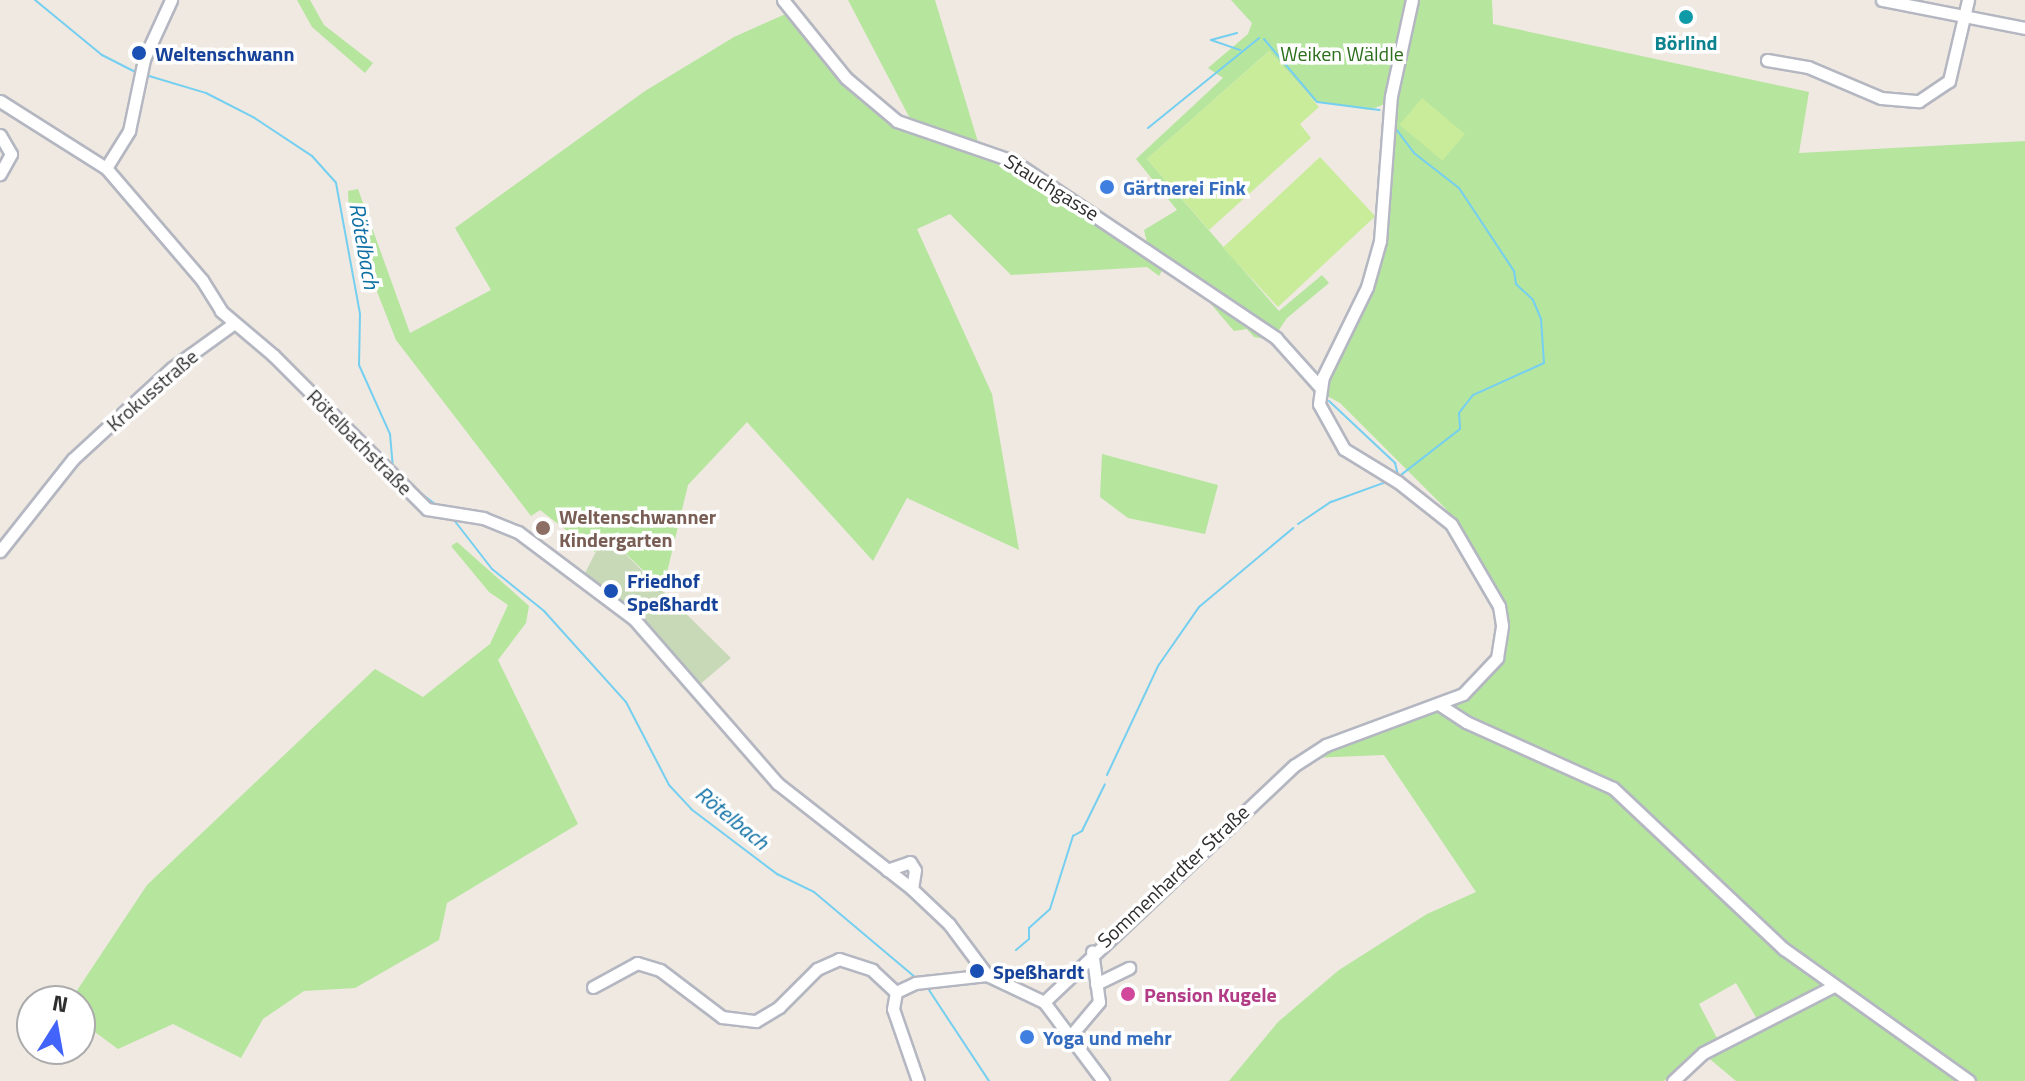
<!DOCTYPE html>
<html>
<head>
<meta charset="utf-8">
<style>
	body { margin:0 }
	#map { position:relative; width:2025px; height:1081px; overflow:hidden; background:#efe9e1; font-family:"Titillium Web",sans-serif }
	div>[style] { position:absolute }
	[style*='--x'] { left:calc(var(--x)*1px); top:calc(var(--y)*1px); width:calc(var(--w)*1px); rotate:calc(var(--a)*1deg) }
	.green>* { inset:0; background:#b6e59e }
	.cemetery>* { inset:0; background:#c8d9b8 }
	.pitch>* { inset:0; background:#c9ec9a; transform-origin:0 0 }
	.stream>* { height:2px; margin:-1px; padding:0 1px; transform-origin:1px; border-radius:1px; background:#75cff0 }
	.roads { filter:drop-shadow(2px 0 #b4b7c1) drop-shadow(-2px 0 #b4b7c1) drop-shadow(0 2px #b4b7c1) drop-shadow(0 -2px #b4b7c1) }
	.minor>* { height:11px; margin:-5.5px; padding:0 5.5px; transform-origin:5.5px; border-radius:5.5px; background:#fff }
	.dots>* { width:22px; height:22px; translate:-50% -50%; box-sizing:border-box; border:4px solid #fff; border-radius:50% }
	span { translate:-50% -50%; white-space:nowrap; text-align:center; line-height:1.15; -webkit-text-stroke:7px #fff; paint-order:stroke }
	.culture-label { font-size:20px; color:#0d838f; font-weight:700 }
	.transit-label { font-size:20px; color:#164399; font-weight:700 }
	.left { translate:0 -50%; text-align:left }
	.park-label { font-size:20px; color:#2c6e1b }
	.street-label { font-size:20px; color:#2e2e2e }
	.shop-label { font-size:20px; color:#366cbe; font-weight:700 }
	.education-label { font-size:20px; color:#785e54; font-weight:700 }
	.hotel-label { font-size:20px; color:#b23c85; font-weight:700 }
	.water-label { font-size:22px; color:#0d6fa3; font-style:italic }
	.north { position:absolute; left:16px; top:985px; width:80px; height:80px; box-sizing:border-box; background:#fff; border:2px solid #ababab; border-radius:50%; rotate:11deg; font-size:22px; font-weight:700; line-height:32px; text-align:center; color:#2e2e2e }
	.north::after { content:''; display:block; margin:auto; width:28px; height:36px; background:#4264fb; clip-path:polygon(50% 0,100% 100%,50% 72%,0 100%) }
</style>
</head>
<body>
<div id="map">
	<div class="green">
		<div style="clip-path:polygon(297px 0,310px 0,324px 25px,373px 63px,365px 73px,312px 27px)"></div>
		<div style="clip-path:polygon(848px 0,935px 0,981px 152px,1011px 164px,1066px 205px,1149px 251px,1144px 230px,1177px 210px,1136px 159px,1223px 78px,1208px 68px,1248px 34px,1252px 23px,1231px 0,1407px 0,1385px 104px,1369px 110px,1314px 101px,1269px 51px,1147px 159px,1279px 311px,1322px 275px,1329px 283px,1287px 318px,1272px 340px,1254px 337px,1247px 329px,1234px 331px,1211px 304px,1213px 291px,1166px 263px,1159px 276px,1147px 267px,1011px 275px,950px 214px,917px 229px,992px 394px,1019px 550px,907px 498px,873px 561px,747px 422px,688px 485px,663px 589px,606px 535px,595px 552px,540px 510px,531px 516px,396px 340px,349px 220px,348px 191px,358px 189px,410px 333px,491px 290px,455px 228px,645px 91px,734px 37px,790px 12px,823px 54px,917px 132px)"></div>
		<div style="clip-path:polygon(evenodd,1417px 0,1492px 0,1493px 24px,1809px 92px,1799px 153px,2025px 141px,2025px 1081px,1736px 1081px,1699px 1050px,1664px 1081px,1229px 1081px,1278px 1022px,1339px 970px,1427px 914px,1476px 892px,1384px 755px,1310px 758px,1367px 731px,1433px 711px,1497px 662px,1506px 614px,1493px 580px,1446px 509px,1340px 403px,1322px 393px,1377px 266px,1388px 225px,1392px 108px,1417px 0,1736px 983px,1757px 1019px,1796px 998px,1804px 1008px,1713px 1055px,1709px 1048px,1718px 1040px,1699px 1004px,1736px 983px)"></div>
		<div style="clip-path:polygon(1102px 454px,1218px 485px,1205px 534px,1128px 518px,1100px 497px)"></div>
		<div style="clip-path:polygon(457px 542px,529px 606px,526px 623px,498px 660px,578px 824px,447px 903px,439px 940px,355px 988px,304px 991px,263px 1019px,241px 1058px,173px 1024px,118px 1049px,80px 1021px,80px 1001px,70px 1001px,147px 885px,375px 669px,423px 697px,490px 644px,508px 605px,489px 592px,451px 546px)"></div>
	</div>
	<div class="cemetery">
		<div style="clip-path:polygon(605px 534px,731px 658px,698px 686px,636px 613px,585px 573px)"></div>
	</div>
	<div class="pitch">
		<div style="clip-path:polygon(1269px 51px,1319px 107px,1300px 124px,1311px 138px,1209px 230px,1147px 159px)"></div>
		<div style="left:1422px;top:98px;width:56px;height:35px;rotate:40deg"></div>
		<div style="left:1320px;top:157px;width:81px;height:133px;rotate:47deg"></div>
	</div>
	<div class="stream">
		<div style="--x:35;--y:0;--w:87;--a:39.4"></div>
		<div style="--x:102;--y:55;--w:38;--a:27"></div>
		<div style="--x:1237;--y:33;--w:27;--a:165"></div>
		<div style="--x:1211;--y:40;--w:31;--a:19"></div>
		<div style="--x:1264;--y:39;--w:82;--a:49.9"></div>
		<div style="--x:1317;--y:102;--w:63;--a:7.4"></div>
		<div style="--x:149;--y:76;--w:59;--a:16.6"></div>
		<div style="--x:206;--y:93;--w:53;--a:27.1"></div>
		<div style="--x:253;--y:117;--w:71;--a:33.5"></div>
		<div style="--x:312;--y:156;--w:36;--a:48"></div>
		<div style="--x:336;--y:183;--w:133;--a:79.6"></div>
		<div style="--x:360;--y:314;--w:51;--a:91.1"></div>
		<div style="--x:359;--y:365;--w:76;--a:65.8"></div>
		<div style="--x:390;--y:434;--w:34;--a:85"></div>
		<div style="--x:1148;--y:128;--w:143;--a:-39"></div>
		<div style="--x:1396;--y:129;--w:30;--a:53"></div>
		<div style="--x:1414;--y:153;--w:57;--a:37.9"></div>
		<div style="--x:1459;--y:188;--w:100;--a:56.5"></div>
		<div style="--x:1514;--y:271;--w:13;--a:81"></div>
		<div style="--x:1516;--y:284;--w:23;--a:43"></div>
		<div style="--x:1533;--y:300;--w:21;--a:67"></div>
		<div style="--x:1541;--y:319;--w:44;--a:86.1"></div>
		<div style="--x:1544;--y:363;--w:78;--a:155.7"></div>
		<div style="--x:1473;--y:395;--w:23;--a:128"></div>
		<div style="--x:1459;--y:413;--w:16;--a:86"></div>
		<div style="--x:1460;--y:429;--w:80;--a:142.1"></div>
		<div style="--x:1329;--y:401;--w:91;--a:43.2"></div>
		<div style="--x:1395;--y:463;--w:12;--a:76"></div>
		<div style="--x:411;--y:486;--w:31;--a:37"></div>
		<div style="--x:454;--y:520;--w:62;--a:52.2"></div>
		<div style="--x:492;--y:569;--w:67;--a:38.9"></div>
		<div style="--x:544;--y:611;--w:122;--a:48"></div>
		<div style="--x:626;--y:702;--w:93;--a:62.6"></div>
		<div style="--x:669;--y:785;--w:33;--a:47"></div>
		<div style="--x:691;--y:809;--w:108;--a:37.1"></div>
		<div style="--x:777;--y:874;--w:41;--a:25.9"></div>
		<div style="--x:814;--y:892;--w:133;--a:40.1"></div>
		<div style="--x:1298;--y:524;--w:40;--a:-34"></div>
		<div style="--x:1331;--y:502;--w:59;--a:-20"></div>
		<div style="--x:1107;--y:775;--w:120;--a:-64.9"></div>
		<div style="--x:1158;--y:666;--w:72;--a:-55.2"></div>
		<div style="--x:1199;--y:607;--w:123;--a:-40"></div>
		<div style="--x:1016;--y:950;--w:17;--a:-40"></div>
		<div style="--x:1029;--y:939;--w:11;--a:-90"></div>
		<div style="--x:1029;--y:928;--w:28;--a:-42"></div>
		<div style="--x:1050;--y:909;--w:77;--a:-72.5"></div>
		<div style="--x:1073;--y:836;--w:10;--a:-29"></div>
		<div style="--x:1082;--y:831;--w:52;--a:-63.9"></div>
		<div style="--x:927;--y:987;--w:113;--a:56.6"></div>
	</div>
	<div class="roads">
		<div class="minor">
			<div style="--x:783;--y:0;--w:100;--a:51.1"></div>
			<div style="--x:846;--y:78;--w:67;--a:40.1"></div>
			<div style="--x:897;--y:121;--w:123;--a:19"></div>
			<div style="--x:1013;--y:161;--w:317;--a:33.9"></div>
			<div style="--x:1276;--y:338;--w:66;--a:48.1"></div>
			<div style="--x:1882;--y:0;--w:146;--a:11.1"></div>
			<div style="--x:1767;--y:60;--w:42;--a:9.7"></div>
			<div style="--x:1808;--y:67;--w:79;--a:23"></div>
			<div style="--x:1881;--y:98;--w:38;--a:5"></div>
			<div style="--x:1919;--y:101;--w:36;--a:-34"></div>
			<div style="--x:1949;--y:81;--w:83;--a:-76.8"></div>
			<div style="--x:0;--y:101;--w:125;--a:32.3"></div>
			<div style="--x:106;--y:168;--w:148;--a:49.4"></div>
			<div style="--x:202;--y:280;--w:36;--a:58"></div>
			<div style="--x:221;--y:311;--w:68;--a:40.2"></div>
			<div style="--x:273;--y:355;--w:218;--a:45"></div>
			<div style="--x:427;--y:509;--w:57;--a:9.1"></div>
			<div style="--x:483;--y:518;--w:38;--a:22"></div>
			<div style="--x:518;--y:532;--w:145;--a:36.9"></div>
			<div style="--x:634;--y:619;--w:218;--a:48.9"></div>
			<div style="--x:777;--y:783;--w:172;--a:38.1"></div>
			<div style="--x:912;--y:889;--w:51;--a:43.4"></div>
			<div style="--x:949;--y:924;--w:64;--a:53.3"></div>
			<div style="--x:0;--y:135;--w:22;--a:60"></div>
			<div style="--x:11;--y:154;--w:23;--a:119"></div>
			<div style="--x:106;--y:168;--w:44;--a:-58.1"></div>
			<div style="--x:129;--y:131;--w:74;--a:-78.2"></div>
			<div style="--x:144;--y:59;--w:65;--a:-65.4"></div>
			<div style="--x:0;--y:551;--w:117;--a:-51.6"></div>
			<div style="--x:73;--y:459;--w:134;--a:-42.6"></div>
			<div style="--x:172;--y:368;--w:75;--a:-35.8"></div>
			<div style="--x:1440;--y:705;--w:31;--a:33"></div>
			<div style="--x:1466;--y:722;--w:161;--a:24.2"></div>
			<div style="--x:1613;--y:788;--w:235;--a:43.3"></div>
			<div style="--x:1784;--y:949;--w:227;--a:35.5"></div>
			<div style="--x:887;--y:870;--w:24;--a:-19"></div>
			<div style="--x:910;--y:862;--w:9;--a:58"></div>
			<div style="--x:915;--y:870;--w:19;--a:99"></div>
			<div style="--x:1096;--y:984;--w:37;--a:-26"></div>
			<div style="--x:593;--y:987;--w:50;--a:-28.6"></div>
			<div style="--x:637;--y:963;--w:24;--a:17"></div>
			<div style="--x:660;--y:970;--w:78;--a:37.2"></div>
			<div style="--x:722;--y:1017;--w:34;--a:7"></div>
			<div style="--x:756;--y:1021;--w:27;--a:-31"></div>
			<div style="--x:779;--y:1007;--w:54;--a:-45"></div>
			<div style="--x:817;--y:969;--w:24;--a:-24"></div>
			<div style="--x:839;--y:959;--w:35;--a:18"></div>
			<div style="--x:872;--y:970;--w:33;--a:43"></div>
			<div style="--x:1044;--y:1002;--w:345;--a:-43.4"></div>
			<div style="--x:1295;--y:765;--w:37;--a:-33"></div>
			<div style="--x:1326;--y:745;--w:146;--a:-20.4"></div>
			<div style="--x:1463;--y:694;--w:50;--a:-46.6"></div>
			<div style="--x:1497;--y:658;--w:33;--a:-81"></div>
			<div style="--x:1502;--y:625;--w:19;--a:-99"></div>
			<div style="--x:1499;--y:606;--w:95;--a:-120.3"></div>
			<div style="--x:1451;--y:524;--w:68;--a:-141.6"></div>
			<div style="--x:1398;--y:482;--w:63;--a:-148.6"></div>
			<div style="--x:1344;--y:449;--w:51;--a:-119.1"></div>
			<div style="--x:1319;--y:404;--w:27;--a:-82"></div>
			<div style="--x:1323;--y:377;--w:100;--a:-63.9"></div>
			<div style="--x:1367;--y:287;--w:48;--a:-74.2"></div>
			<div style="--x:1380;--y:241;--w:145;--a:-85.7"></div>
			<div style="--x:1391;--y:96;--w:98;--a:-77.7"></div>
			<div style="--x:1072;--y:1034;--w:42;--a:-49.8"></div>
			<div style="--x:1099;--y:1002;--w:51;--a:-97.8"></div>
			<div style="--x:918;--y:1081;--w:76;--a:-109.1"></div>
			<div style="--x:893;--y:1009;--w:17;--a:-80"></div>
			<div style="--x:896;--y:992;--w:21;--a:-25"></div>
			<div style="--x:915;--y:983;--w:72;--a:-6.3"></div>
			<div style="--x:987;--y:975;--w:63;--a:25.3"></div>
			<div style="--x:1044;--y:1002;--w:99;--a:53.2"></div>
			<div style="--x:1673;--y:1081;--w:41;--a:-43"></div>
			<div style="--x:1703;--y:1053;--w:145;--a:-27.1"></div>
		</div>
	</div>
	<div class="dots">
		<div style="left:1686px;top:17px;background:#0f9aa8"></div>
		<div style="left:139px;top:53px;background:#1a4fb4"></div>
		<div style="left:1107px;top:187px;background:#3f7fe0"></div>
		<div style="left:543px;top:528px;background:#8d6e63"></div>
		<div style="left:611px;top:591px;background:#1a4fb4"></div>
		<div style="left:977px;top:971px;background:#1a4fb4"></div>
		<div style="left:1128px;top:994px;background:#d1479c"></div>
		<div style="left:1027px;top:1037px;background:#3f7fe0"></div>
	</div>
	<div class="culture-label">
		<span style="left:1686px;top:42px">Börlind</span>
	</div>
	<div class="transit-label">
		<span class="left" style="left:155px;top:53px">Weltenschwann</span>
		<span class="left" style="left:627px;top:592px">Friedhof<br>Speßhardt</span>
		<span class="left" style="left:993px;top:971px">Speßhardt</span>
	</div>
	<div class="park-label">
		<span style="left:1342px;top:53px">Weiken Wäldle</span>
	</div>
	<div class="street-label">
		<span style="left:1052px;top:187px;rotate:32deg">Stauchgasse</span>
		<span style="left:152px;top:390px;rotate:-41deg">Krokusstraße</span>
		<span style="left:360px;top:442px;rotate:45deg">Rötelbachstraße</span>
		<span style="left:1173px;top:876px;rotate:-43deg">Sommenhardter Straße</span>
	</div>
	<div class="shop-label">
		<span class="left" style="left:1123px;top:187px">Gärtnerei Fink</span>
		<span class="left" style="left:1043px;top:1037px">Yoga und mehr</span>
	</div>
	<div class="education-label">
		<span class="left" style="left:559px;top:528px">Weltenschwanner<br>Kindergarten</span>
	</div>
	<div class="hotel-label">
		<span class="left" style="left:1144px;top:994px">Pension Kugele</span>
	</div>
	<div class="water-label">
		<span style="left:364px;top:246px;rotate:80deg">Rötelbach</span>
		<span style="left:732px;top:818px;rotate:39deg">Rötelbach</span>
	</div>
	<div class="north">N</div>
</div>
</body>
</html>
